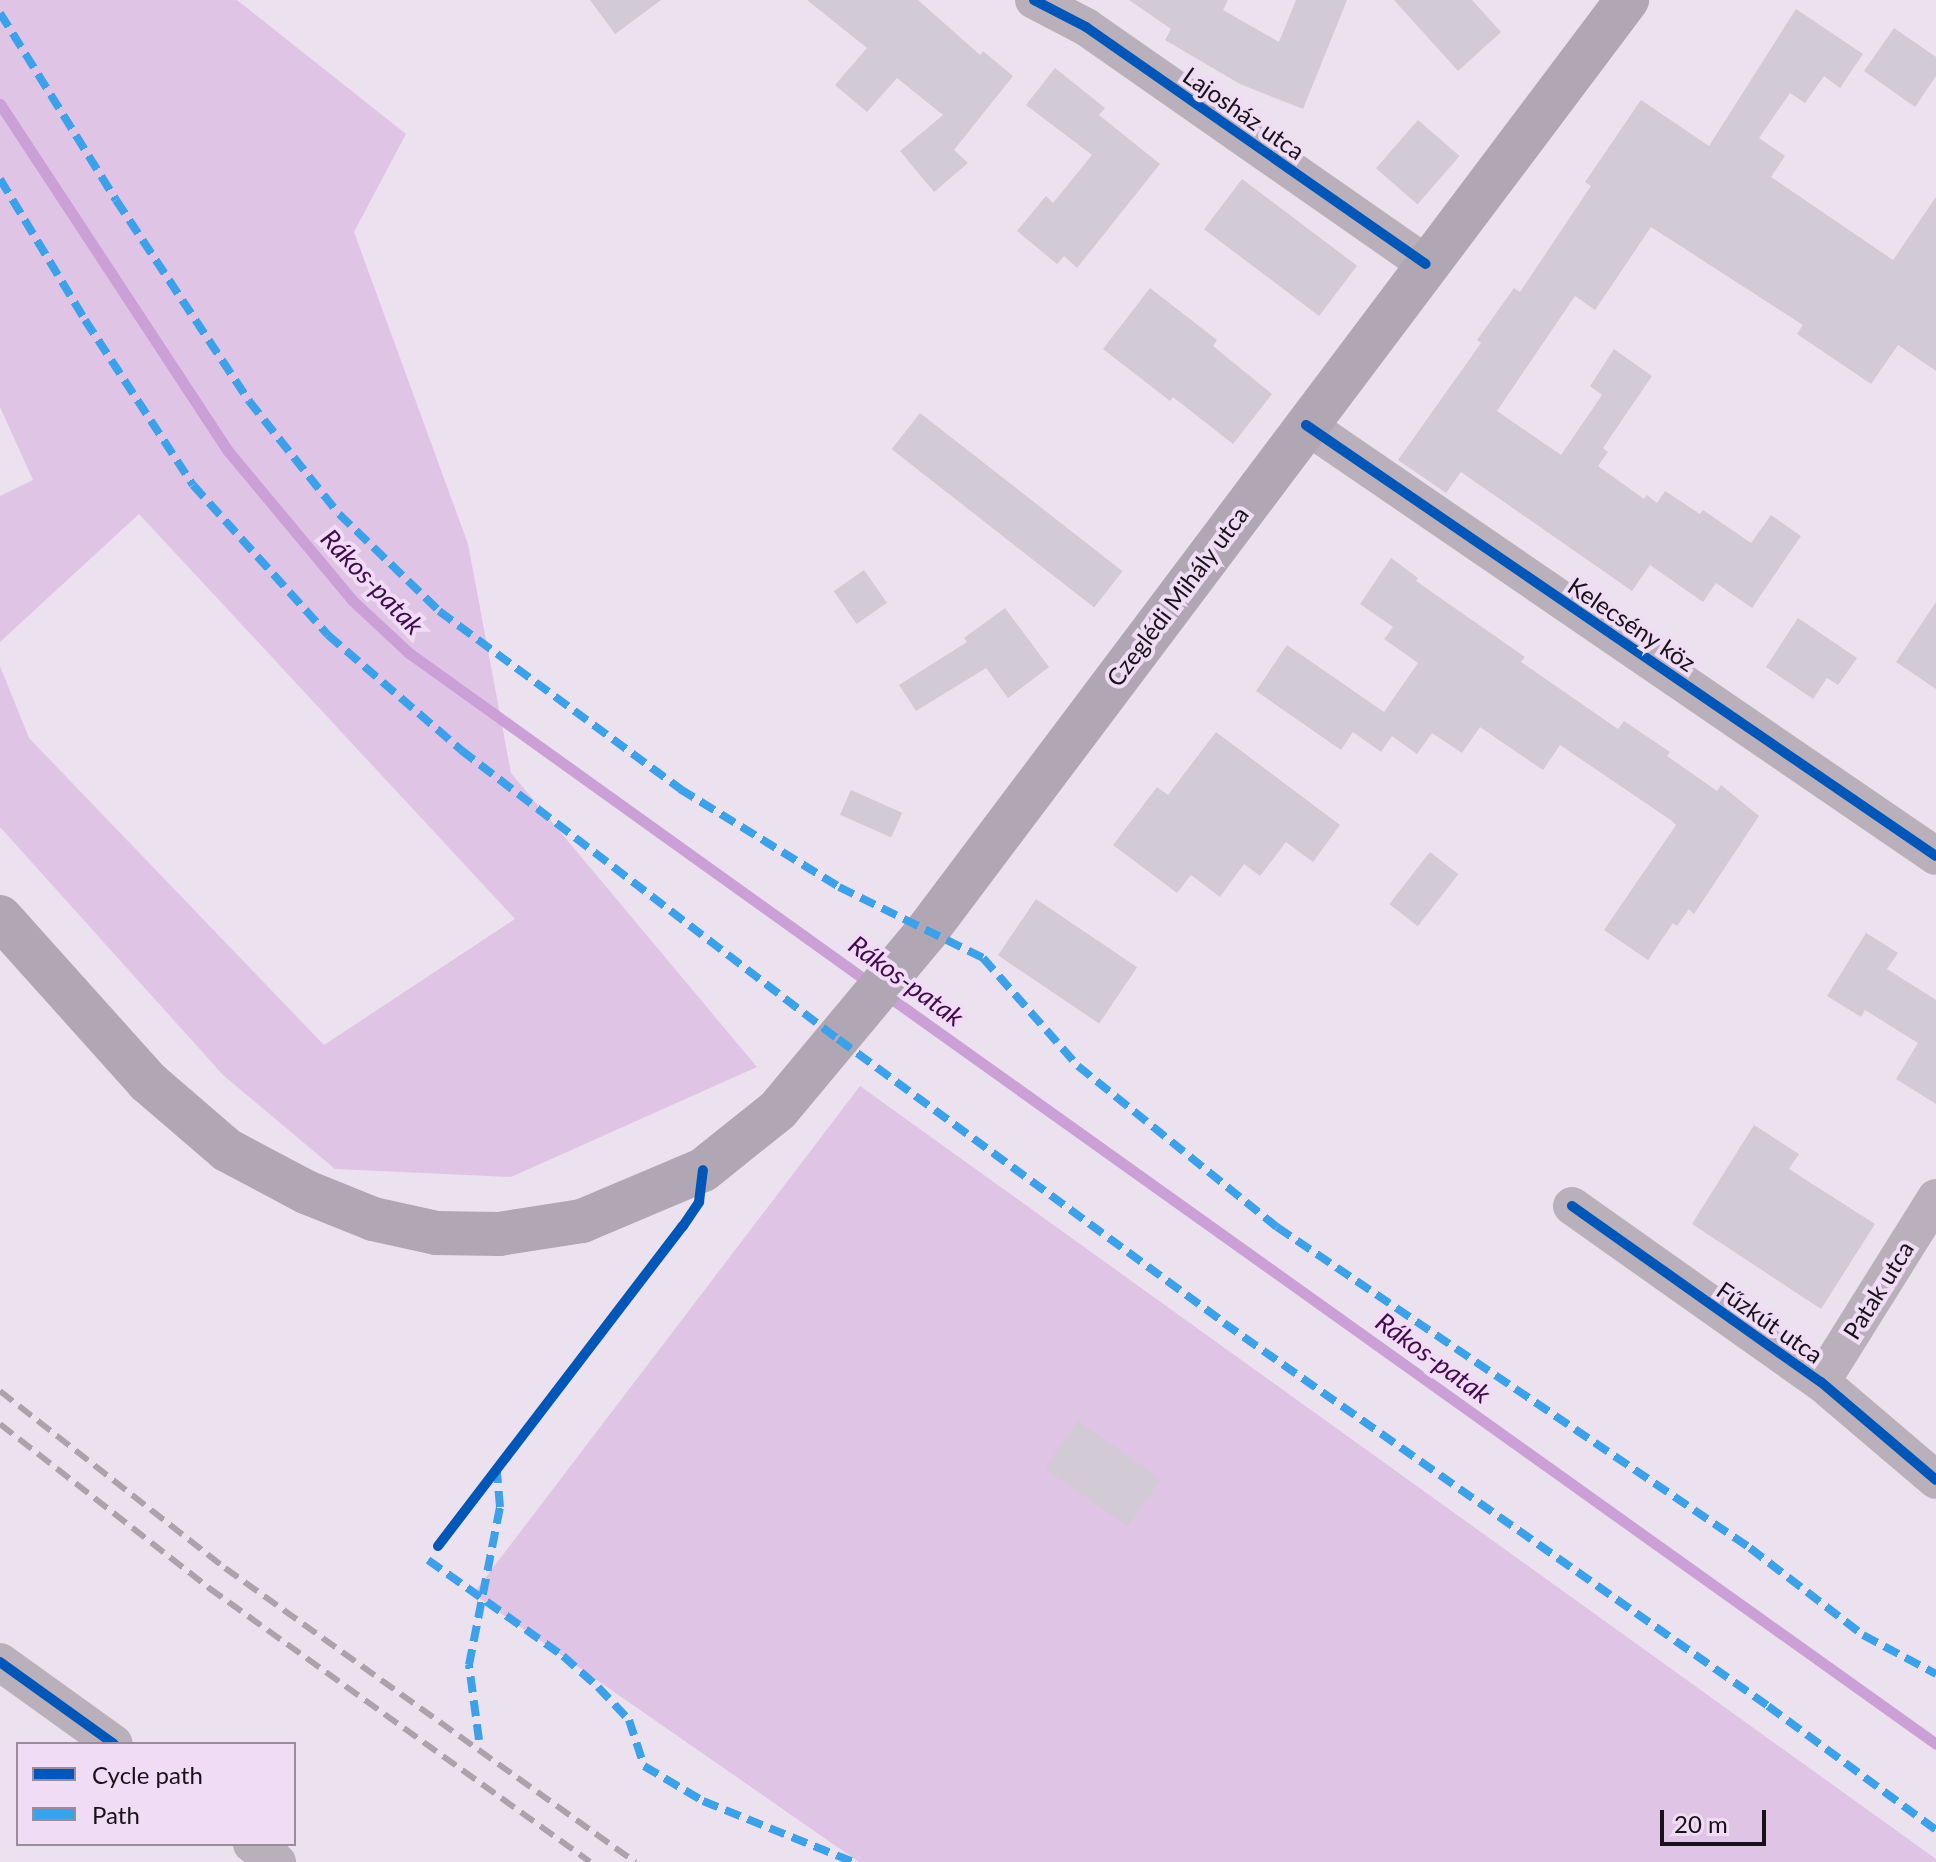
<!DOCTYPE html>
<html>
<head>
<meta charset="utf-8">
<style>
	body { margin:0 }
	#map { position:relative; width:1936px; height:1862px; overflow:hidden; background:#ece2ef; font-family:Lato,sans-serif }
	div>[style] { position:absolute }
	[style*='--x'] { left:calc(var(--x)*1px); top:calc(var(--y)*1px); width:calc(var(--w)*1px); rotate:calc(var(--a)*1deg) }
	.green>* { inset:0; background:#dfc4e6 }
	.stream>* { height:11px; margin:-5.5px; padding:0 5.5px; transform-origin:5.5px; border-radius:5.5px; background:#cba0d6 }
	.building>* { inset:0; background:#d2cad4; transform-origin:0 0 }
	.minor>* { height:38px; margin:-19px; padding:0 19px; transform-origin:19px; border-radius:19px; background:#bab0bc }
	.secondary>* { height:44px; margin:-22px; padding:0 22px; transform-origin:22px; border-radius:22px; background:#b0a6b4 }
	.rail>* { height:6px; margin-top:-3px; transform-origin:0; background:repeating-linear-gradient(90deg,#aba2ad 0 16px,transparent 0 24px) }
	.quiet>* { height:8px; margin-top:-4px; transform-origin:0; background:repeating-linear-gradient(90deg,#3da1ea 0 16px,transparent 0 24px) }
	.cycleway>* { height:10px; margin:-5px; padding:0 5px; transform-origin:5px; border-radius:5px; background:#0057b8 }
	span { translate:-50% -50%; white-space:nowrap; text-align:center; line-height:1.15; -webkit-text-stroke:8px #f0dcf5; paint-order:stroke }
	.street-label { font-size:24px; color:#181119 }
	.water-label { font-size:26px; color:#420a4e; font-style:italic }
	.legend { position:absolute; left:16px; top:1742px; width:280px; height:104px; box-sizing:border-box; background:#f0dcf5; border:2px solid #9a8b9d; margin:0; padding:10px 14px; list-style:none; font-size:24px; color:#181119 }
	.legend li { display:flex; align-items:center; gap:16px; height:40px }
	.legend b { width:40px; border:2px solid #9a8b9d }
	.scale { position:absolute; left:1660px; top:1810px; width:106px; height:36px; box-sizing:border-box; border:4px solid #181119; border-top:0; padding-left:10px; font-size:24px; line-height:28px; white-space:nowrap; color:#181119; -webkit-text-stroke:6px #f0dcf5; paint-order:stroke }
</style>
</head>
<body>
<div id="map">
	<div class="green">
		<div style="clip-path:polygon(0 0,237px 0,406px 134px,354px 232px,468px 544px,511px 773px,757px 1067px,511px 1177px,335px 1169px,223px 1075px,0 827px,0 666px,29px 738px,324px 1045px,515px 919px,139px 514px,0 642px,0 496px,33px 480px,0 407px)"></div>
		<div style="clip-path:polygon(860px 1086px,1936px 1859px,1936px 1862px,859px 1862px,473px 1594px)"></div>
	</div>
	<div class="stream">
		<div style="--x:0;--y:104;--w:415;--a:56.7"></div>
		<div style="--x:228;--y:451;--w:194;--a:50.2"></div>
		<div style="--x:352;--y:600;--w:78;--a:42.9"></div>
		<div style="--x:409;--y:653;--w:568;--a:35.62"></div>
		<div style="--x:885;--y:994;--w:1291;--a:35.51"></div>
	</div>
	<div class="building">
		<div style="clip-path:polygon(590px 0,661px 0,615px 34px)"></div>
		<div style="clip-path:polygon(807px 0,918px 0,980px 55px,983px 51px,1013px 76px,954px 150px,968px 163px,934px 192px,900px 151px,943px 115px,897px 78px,867px 112px,835px 85px,867px 48px)"></div>
		<div style="clip-path:polygon(1129px 0,1228px 0,1223px 10px,1279px 42px,1296px 0,1347px 0,1303px 109px,1240px 84px,1165px 40px,1171px 29px)"></div>
		<div style="clip-path:polygon(1394px 0,1472px 0,1501px 32px,1458px 71px)"></div>
		<div style="clip-path:polygon(1796px 9px,1863px 54px,1840px 88px,1824px 76px,1805px 103px,1790px 93px,1759px 138px,1785px 156px,1771px 177px,1893px 260px,1936px 197px,1936px 371px,1898px 345px,1871px 384px,1797px 334px,1803px 325px,1651px 227px,1595px 310px,1575px 296px,1497px 411px,1561px 455px,1602px 395px,1590px 386px,1614px 349px,1652px 376px,1603px 448px,1608px 452px,1598px 466px,1644px 499px,1647px 495px,1657px 503px,1665px 491px,1700px 514px,1703px 510px,1751px 543px,1771px 515px,1801px 536px,1752px 608px,1716px 583px,1703px 602px,1650px 565px,1632px 591px,1461px 472px,1446px 493px,1398px 460px,1481px 343px,1477px 340px,1514px 288px,1520px 292px,1591px 186px,1585px 182px,1641px 100px,1709px 146px)"></div>
		<div style="clip-path:polygon(1894px 28px,1936px 57px,1936px 76px,1915px 107px,1864px 71px)"></div>
		<div style="clip-path:polygon(1055px 68px,1105px 108px,1099px 115px,1160px 164px,1077px 268px,1064px 256px,1057px 264px,1017px 231px,1046px 196px,1053px 203px,1092px 155px,1026px 105px)"></div>
		<div style="left:1418px;top:120px;width:55px;height:64px;rotate:41deg"></div>
		<div style="left:1242px;top:179px;width:144px;height:63px;rotate:37deg"></div>
		<div style="clip-path:polygon(1150px 288px,1217px 340px,1213px 346px,1272px 394px,1233px 444px,1173px 397px,1170px 401px,1103px 349px)"></div>
		<div style="left:920px;top:413px;width:257px;height:46px;rotate:38deg"></div>
		<div style="clip-path:polygon(1391px 558px,1418px 578px,1416px 581px,1525px 657px,1521px 662px,1618px 729px,1624px 721px,1670px 752px,1667px 756px,1717px 791px,1721px 785px,1759px 816px,1694px 914px,1689px 909px,1677px 926px,1673px 923px,1648px 960px,1604px 930px,1676px 825px,1672px 821px,1560px 745px,1543px 770px,1480px 727px,1462px 753px,1432px 733px,1417px 754px,1392px 736px,1381px 752px,1353px 732px,1341px 750px,1256px 691px,1287px 645px,1384px 712px,1418px 663px,1384px 639px,1393px 627px,1360px 604px)"></div>
		<div style="left:864px;top:570px;width:40px;height:37px;rotate:55deg"></div>
		<div style="clip-path:polygon(1936px 602px,1936px 689px,1896px 662px)"></div>
		<div style="clip-path:polygon(1005px 608px,1049px 667px,1008px 698px,986px 668px,916px 711px,899px 685px,967px 642px,964px 638px)"></div>
		<div style="clip-path:polygon(1798px 618px,1857px 658px,1838px 685px,1827px 678px,1813px 699px,1766px 667px)"></div>
		<div style="clip-path:polygon(1216px 732px,1340px 825px,1313px 862px,1286px 842px,1260px 876px,1244px 864px,1220px 897px,1191px 875px,1177px 893px,1113px 845px,1157px 787px,1168px 795px)"></div>
		<div style="left:851px;top:790px;width:56px;height:27px;rotate:24deg"></div>
		<div style="left:1430px;top:852px;width:36px;height:66px;rotate:38deg"></div>
		<div style="left:1036px;top:899px;width:122px;height:68px;rotate:34deg"></div>
		<div style="clip-path:polygon(1866px 933px,1898px 953px,1887px 969px,1936px 1000px,1936px 1104px,1896px 1079px,1918px 1043px,1865px 1010px,1861px 1017px,1827px 996px)"></div>
		<div style="clip-path:polygon(1754px 1125px,1799px 1154px,1789px 1169px,1875px 1224px,1821px 1309px,1692px 1224px)"></div>
		<div style="left:1078px;top:1421px;width:101px;height:58px;rotate:35deg"></div>
	</div>
	<div class="minor">
		<div style="--x:1034;--y:0;--w:59;--a:27.4"></div>
		<div style="--x:1086;--y:27;--w:414;--a:34.9"></div>
		<div style="--x:1306;--y:425;--w:763;--a:34.38"></div>
		<div style="--x:1572;--y:1206;--w:305;--a:35.3"></div>
		<div style="--x:1821;--y:1382;--w:151;--a:40.4"></div>
		<div style="--x:1821;--y:1382;--w:217;--a:-58"></div>
		<div style="--x:0;--y:1662;--w:140;--a:35.7"></div>
		<div style="--x:252;--y:1844;--w:31;--a:36"></div>
	</div>
	<div class="secondary">
		<div style="--x:0;--y:917;--w:222;--a:48.1"></div>
		<div style="--x:148;--y:1082;--w:104;--a:40.7"></div>
		<div style="--x:227;--y:1150;--w:89;--a:28"></div>
		<div style="--x:306;--y:1192;--w:72;--a:21.9"></div>
		<div style="--x:373;--y:1219;--w:65;--a:12.5"></div>
		<div style="--x:436;--y:1233;--w:63;--a:0.9"></div>
		<div style="--x:499;--y:1234;--w:84;--a:-8.9"></div>
		<div style="--x:582;--y:1221;--w:131;--a:-22.9"></div>
		<div style="--x:703;--y:1170;--w:96;--a:-38.7"></div>
		<div style="--x:778;--y:1110;--w:233;--a:-50.2"></div>
		<div style="--x:927;--y:931;--w:1165;--a:-53.06"></div>
	</div>
	<div class="rail">
		<div style="--x:0;--y:1391;--w:286;--a:38.2"></div>
		<div style="--x:225;--y:1568;--w:505;--a:35.64"></div>
		<div style="--x:0;--y:1424;--w:266;--a:38.1"></div>
		<div style="--x:209;--y:1588;--w:469;--a:35.7"></div>
	</div>
	<div class="quiet">
		<div style="--x:0;--y:13;--w:220;--a:58.2"></div>
		<div style="--x:116;--y:200;--w:241;--a:56.5"></div>
		<div style="--x:249;--y:401;--w:144;--a:51.5"></div>
		<div style="--x:339;--y:514;--w:139;--a:44.1"></div>
		<div style="--x:439;--y:611;--w:300;--a:36.4"></div>
		<div style="--x:680;--y:789;--w:187;--a:31.6"></div>
		<div style="--x:839;--y:887;--w:161;--a:26.2"></div>
		<div style="--x:983;--y:958;--w:144;--a:48.7"></div>
		<div style="--x:1078;--y:1066;--w:256;--a:39"></div>
		<div style="--x:1277;--y:1227;--w:572;--a:34.16"></div>
		<div style="--x:1750;--y:1548;--w:143;--a:37.6"></div>
		<div style="--x:1863;--y:1635;--w:83;--a:28.1"></div>
		<div style="--x:0;--y:179;--w:165;--a:58.9"></div>
		<div style="--x:85;--y:320;--w:197;--a:56.8"></div>
		<div style="--x:193;--y:485;--w:202;--a:48"></div>
		<div style="--x:328;--y:635;--w:176;--a:40.8"></div>
		<div style="--x:461;--y:750;--w:475;--a:37.5"></div>
		<div style="--x:838;--y:1039;--w:479;--a:36.3"></div>
		<div style="--x:1224;--y:1323;--w:665;--a:35.15"></div>
		<div style="--x:1768;--y:1706;--w:209;--a:36.4"></div>
		<div style="--x:428;--y:1560;--w:166;--a:35.4"></div>
		<div style="--x:563;--y:1656;--w:47;--a:41.5"></div>
		<div style="--x:598;--y:1687;--w:45;--a:46.8"></div>
		<div style="--x:629;--y:1720;--w:48;--a:71.9"></div>
		<div style="--x:644;--y:1766;--w:69;--a:30.7"></div>
		<div style="--x:703;--y:1801;--w:162;--a:22.1"></div>
		<div style="--x:479;--y:1740;--w:76;--a:-97.6"></div>
		<div style="--x:469;--y:1665;--w:161;--a:-78.9"></div>
		<div style="--x:500;--y:1507;--w:37;--a:-95"></div>
	</div>
	<div class="cycleway">
		<div style="--x:1034;--y:0;--w:59;--a:27.4"></div>
		<div style="--x:1086;--y:27;--w:414;--a:34.9"></div>
		<div style="--x:1306;--y:425;--w:763;--a:34.38"></div>
		<div style="--x:1572;--y:1206;--w:305;--a:35.3"></div>
		<div style="--x:1821;--y:1382;--w:151;--a:40.4"></div>
		<div style="--x:438;--y:1546;--w:403;--a:-52.6"></div>
		<div style="--x:683;--y:1226;--w:29;--a:-56"></div>
		<div style="--x:699;--y:1202;--w:32;--a:-83"></div>
		<div style="--x:0;--y:1662;--w:140;--a:35.7"></div>
	</div>
	<div class="street-label">
		<span style="left:1244px;top:113px;rotate:35deg">Lajosház utca</span>
		<span style="left:1177px;top:596px;rotate:-53deg">Czeglédi Mihály utca</span>
		<span style="left:1632px;top:624px;rotate:34deg">Kelecsény köz</span>
		<span style="left:1878px;top:1290px;rotate:-58deg">Patak utca</span>
		<span style="left:1770px;top:1322px;rotate:35deg">Fűzkút utca</span>
	</div>
	<div class="water-label">
		<span style="left:372px;top:582px;rotate:46deg">Rákos-patak</span>
		<span style="left:906px;top:981px;rotate:36deg">Rákos-patak</span>
		<span style="left:1433px;top:1358px;rotate:36deg">Rákos-patak</span>
	</div>
	<ul class="legend">
	<li><b style="height:10px;background:#0057b8"></b>Cycle path</li>
	<li><b style="height:10px;background:#3da1ea"></b>Path</li>
	</ul>
	<div class="scale">20 m</div>
</div>
</body>
</html>
